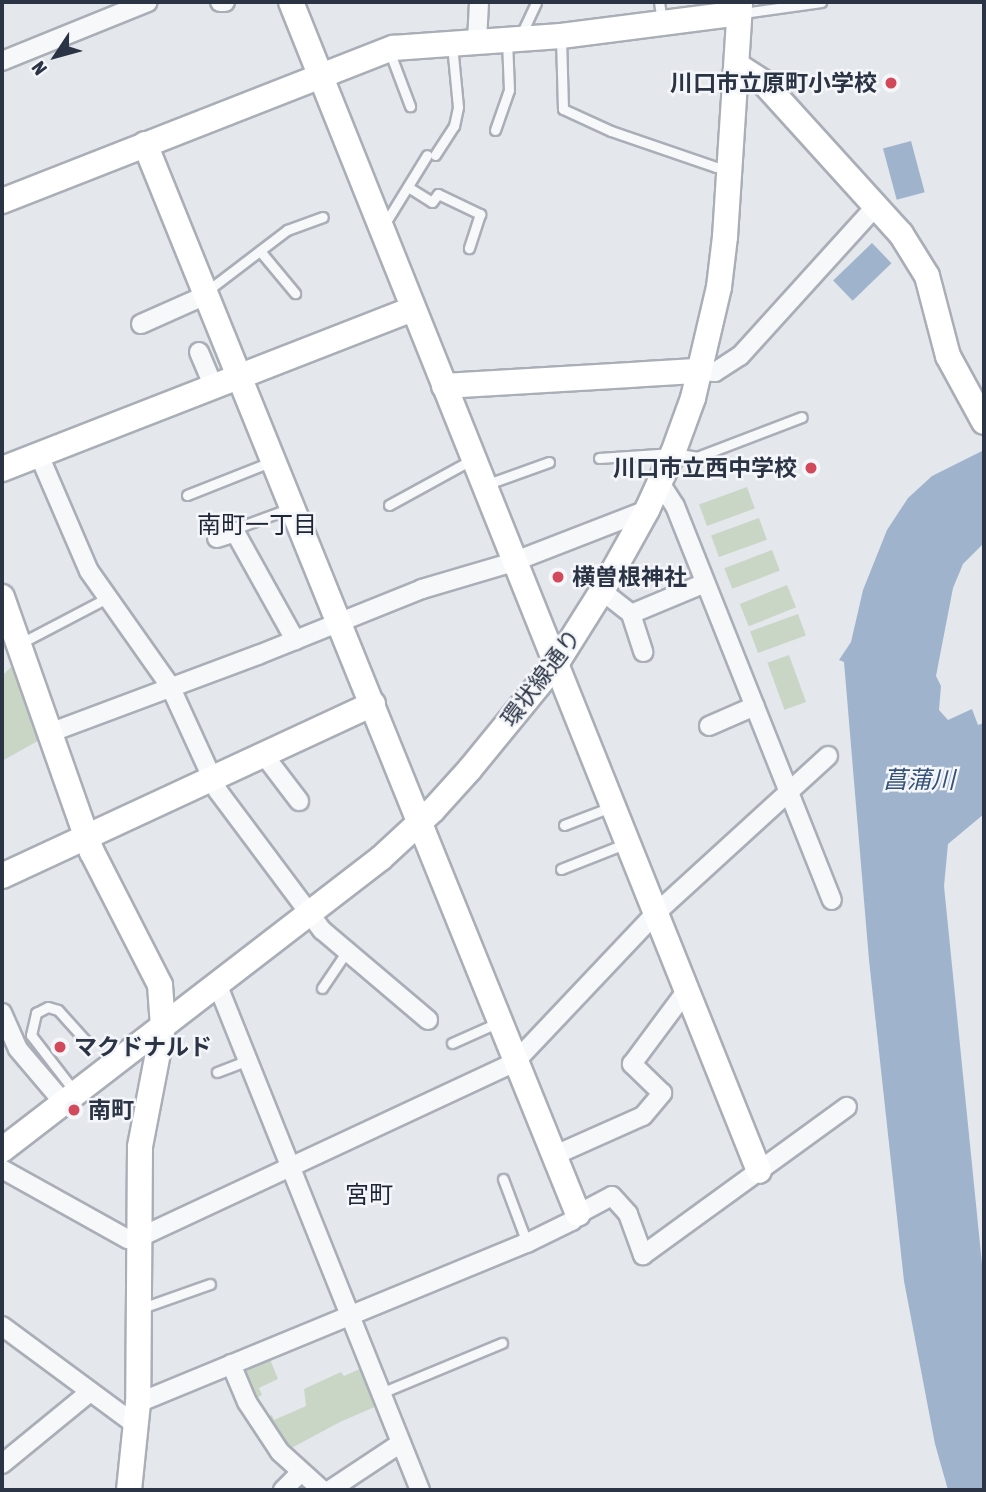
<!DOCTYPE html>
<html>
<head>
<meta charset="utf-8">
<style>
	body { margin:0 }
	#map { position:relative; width:986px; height:1492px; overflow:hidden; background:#e4e7ec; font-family:"Asap Condensed","Noto Sans JP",sans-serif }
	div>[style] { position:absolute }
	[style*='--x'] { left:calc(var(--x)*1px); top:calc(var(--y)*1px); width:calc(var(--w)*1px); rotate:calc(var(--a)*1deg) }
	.green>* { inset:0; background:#c9d6c5; transform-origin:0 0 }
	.water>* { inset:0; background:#9fb4cc; transform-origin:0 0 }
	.roads { filter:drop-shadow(2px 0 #a9aeb7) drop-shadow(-2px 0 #a9aeb7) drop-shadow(0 2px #a9aeb7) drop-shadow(0 -2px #a9aeb7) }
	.lane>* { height:9px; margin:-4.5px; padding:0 4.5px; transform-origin:4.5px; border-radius:4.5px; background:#f7f8fa }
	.street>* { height:18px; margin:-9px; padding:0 9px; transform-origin:9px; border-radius:9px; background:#f7f8fa }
	.secondary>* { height:24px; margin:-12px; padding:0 12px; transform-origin:12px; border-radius:12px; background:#fff }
	.dots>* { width:19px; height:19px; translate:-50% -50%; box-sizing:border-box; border:4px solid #f4f6f9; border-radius:50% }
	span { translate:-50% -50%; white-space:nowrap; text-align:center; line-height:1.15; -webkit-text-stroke:5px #f4f6f9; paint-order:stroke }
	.poi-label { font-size:23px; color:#2b3445; font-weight:700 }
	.right { translate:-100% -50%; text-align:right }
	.left { translate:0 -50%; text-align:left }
	.street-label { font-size:23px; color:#2b3445 }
	.neighbourhood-label { font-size:24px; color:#1d2536 }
	.water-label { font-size:24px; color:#34527a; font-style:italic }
	.frame { position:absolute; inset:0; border:4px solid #2b3445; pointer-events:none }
	.north { position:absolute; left:21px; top:21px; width:70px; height:70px; -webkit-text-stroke:5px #f4f6f9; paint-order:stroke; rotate:234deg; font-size:19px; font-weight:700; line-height:28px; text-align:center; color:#2b3445 }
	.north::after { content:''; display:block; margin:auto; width:24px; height:32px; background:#2b3445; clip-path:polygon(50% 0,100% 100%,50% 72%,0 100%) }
</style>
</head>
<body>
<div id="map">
	<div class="green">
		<div style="left:747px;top:487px;width:23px;height:51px;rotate:70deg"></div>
		<div style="left:759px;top:518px;width:23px;height:51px;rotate:70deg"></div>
		<div style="left:772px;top:550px;width:22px;height:51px;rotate:69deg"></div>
		<div style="left:787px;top:585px;width:24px;height:51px;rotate:68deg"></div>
		<div style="left:798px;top:614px;width:23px;height:51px;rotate:70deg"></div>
		<div style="left:789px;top:655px;width:50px;height:23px;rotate:70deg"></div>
		<div style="clip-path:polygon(15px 663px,43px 738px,2px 761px,2px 676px)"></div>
		<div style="clip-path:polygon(270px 1359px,278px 1379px,259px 1388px,262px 1395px,258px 1397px,267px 1417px,272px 1415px,274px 1420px,306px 1406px,304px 1389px,341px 1372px,344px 1376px,362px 1368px,377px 1406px,340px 1422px,284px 1452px,254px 1406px,240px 1371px)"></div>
	</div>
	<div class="water">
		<div style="left:911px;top:141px;width:53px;height:29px;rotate:75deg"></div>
		<div style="left:872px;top:243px;width:28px;height:54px;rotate:46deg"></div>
		<div style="clip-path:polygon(984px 450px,984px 543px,963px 564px,953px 588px,936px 676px,941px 686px,939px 710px,948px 720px,972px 709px,978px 725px,984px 723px,984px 814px,948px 844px,944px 886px,984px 1284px,984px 1490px,948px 1490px,935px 1444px,904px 1281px,869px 960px,844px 662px,839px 660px,851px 642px,863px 590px,887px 530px,908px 498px,932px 476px)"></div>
	</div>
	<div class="roads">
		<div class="lane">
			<div style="--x:659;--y:2;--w:20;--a:81"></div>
			<div style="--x:743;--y:13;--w:79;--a:-8"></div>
			<div style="--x:520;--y:37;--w:38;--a:-65"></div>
			<div style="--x:561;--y:37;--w:72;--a:88.4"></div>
			<div style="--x:563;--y:109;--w:53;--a:24.6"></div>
			<div style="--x:611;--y:131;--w:111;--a:18.9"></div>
			<div style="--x:716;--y:167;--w:12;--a:5"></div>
			<div style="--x:390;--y:53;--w:57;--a:69.3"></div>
			<div style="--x:495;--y:130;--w:42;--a:-70.7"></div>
			<div style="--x:509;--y:90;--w:50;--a:-92.3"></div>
			<div style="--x:435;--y:155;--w:35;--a:-57"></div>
			<div style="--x:454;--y:126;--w:19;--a:-78"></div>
			<div style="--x:458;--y:107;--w:62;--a:-95.5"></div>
			<div style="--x:408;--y:187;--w:28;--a:32"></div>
			<div style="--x:432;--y:202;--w:10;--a:-53"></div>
			<div style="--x:438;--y:194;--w:47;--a:25.5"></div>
			<div style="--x:480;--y:214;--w:36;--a:108"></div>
			<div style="--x:384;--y:225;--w:82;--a:-58.4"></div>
			<div style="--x:260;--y:251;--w:55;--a:50.2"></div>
			<div style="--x:207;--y:291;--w:101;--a:-37.3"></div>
			<div style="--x:287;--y:230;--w:38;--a:-20"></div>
			<div style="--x:599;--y:458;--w:74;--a:-3.9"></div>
			<div style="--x:673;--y:453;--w:24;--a:9"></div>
			<div style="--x:697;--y:457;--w:112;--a:-20.9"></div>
			<div style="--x:485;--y:485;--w:68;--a:-19.8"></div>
			<div style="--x:187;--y:495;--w:92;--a:-21.6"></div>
			<div style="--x:389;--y:505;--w:96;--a:-28.7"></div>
			<div style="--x:235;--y:532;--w:9;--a:-41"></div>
			<div style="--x:242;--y:526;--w:52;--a:-20.2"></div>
			<div style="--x:21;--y:643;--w:97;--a:-27.6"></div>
			<div style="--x:564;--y:825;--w:50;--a:-21"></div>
			<div style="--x:561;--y:869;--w:71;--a:-21.5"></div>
			<div style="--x:322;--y:988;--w:45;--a:-56"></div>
			<div style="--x:452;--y:1043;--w:49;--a:-24"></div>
			<div style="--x:217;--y:1072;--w:34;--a:-21"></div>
			<div style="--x:75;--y:1092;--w:72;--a:-127.7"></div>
			<div style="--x:31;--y:1035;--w:23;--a:-77"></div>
			<div style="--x:36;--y:1013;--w:13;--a:-27"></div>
			<div style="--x:48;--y:1007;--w:10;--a:17"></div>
			<div style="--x:58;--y:1010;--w:40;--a:48"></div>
			<div style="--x:503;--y:1179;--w:68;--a:69.4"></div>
			<div style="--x:142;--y:1308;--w:72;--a:-19.4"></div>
			<div style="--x:381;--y:1393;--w:131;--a:-22.5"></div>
		</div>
		<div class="street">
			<div style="--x:220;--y:2;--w:5;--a:0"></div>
			<div style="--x:477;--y:41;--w:39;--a:-87"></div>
			<div style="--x:2;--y:61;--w:157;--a:-22"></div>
			<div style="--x:141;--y:324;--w:71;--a:-24"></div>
			<div style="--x:199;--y:352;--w:39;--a:67"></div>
			<div style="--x:700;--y:371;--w:15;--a:4"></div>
			<div style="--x:715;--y:372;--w:30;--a:-33"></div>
			<div style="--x:740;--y:356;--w:204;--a:-47.8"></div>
			<div style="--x:39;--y:455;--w:126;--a:66.7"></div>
			<div style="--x:89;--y:571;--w:141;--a:54.8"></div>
			<div style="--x:170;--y:686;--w:115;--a:65.4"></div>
			<div style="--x:218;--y:791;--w:174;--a:53.2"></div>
			<div style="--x:322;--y:930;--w:139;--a:40.3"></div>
			<div style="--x:660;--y:483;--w:27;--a:57"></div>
			<div style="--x:675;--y:506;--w:424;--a:68.3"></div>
			<div style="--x:217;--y:538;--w:19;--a:-18"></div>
			<div style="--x:235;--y:532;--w:124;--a:60.9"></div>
			<div style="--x:602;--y:591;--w:37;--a:38"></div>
			<div style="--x:631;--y:614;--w:80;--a:-22.7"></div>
			<div style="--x:631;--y:614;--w:40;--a:72"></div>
			<div style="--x:709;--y:726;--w:50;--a:-23.5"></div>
			<div style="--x:52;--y:732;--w:220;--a:-20.5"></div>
			<div style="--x:258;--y:655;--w:177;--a:-21.9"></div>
			<div style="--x:422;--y:589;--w:95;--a:-16.5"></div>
			<div style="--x:513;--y:562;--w:144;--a:-21.2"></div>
			<div style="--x:264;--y:755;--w:58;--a:52.7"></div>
			<div style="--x:218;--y:986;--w:543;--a:68.16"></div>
			<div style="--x:2;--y:1013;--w:39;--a:66"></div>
			<div style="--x:18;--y:1049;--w:71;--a:49.6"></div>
			<div style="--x:553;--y:1156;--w:98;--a:-24"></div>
			<div style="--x:643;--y:1116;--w:30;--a:-50"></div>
			<div style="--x:662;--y:1093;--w:42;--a:-136"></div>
			<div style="--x:632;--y:1064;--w:92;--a:-53.4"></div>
			<div style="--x:2;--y:1169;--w:144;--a:29.1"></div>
			<div style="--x:128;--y:1239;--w:10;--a:-6"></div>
			<div style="--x:138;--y:1238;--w:416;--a:-25"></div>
			<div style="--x:515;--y:1062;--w:205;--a:-46.6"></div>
			<div style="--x:656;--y:913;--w:233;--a:-42.4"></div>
			<div style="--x:2;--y:1326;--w:167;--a:36.5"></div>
			<div style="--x:231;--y:1364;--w:41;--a:67.2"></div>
			<div style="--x:247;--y:1402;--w:60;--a:56.6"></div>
			<div style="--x:280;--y:1452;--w:57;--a:42.1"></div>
			<div style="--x:138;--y:1403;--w:421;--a:-22.4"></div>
			<div style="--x:527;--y:1243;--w:50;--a:-26.1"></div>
			<div style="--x:572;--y:1221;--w:9;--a:-49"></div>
			<div style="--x:578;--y:1214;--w:38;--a:-28"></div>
			<div style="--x:612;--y:1196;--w:24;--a:48"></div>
			<div style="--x:628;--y:1214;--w:44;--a:69.9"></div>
			<div style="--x:643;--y:1255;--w:252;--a:-36"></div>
			<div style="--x:2;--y:1464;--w:114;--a:-39.3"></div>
			<div style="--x:283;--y:1490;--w:25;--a:-45"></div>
			<div style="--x:330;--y:1490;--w:85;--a:-33.5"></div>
		</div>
		<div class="secondary">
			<div style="--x:291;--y:2;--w:1259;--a:68.18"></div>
			<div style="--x:738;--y:66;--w:31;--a:33"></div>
			<div style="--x:764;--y:83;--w:204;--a:47.8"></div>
			<div style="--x:901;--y:234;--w:49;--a:58.2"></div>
			<div style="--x:927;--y:276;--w:83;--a:75.3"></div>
			<div style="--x:948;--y:356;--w:75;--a:61.4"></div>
			<div style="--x:145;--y:144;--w:1154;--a:67.97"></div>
			<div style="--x:2;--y:201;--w:420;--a:-21.4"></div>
			<div style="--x:393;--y:48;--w:168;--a:-4.1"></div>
			<div style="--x:561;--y:36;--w:180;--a:-7.3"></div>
			<div style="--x:444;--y:386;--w:256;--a:-3.4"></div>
			<div style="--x:2;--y:469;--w:441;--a:-21.3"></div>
			<div style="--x:2;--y:597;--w:270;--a:70.6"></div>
			<div style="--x:92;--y:852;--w:149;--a:62.9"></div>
			<div style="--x:160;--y:985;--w:42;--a:85.9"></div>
			<div style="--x:163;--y:1027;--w:122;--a:100.9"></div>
			<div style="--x:140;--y:1147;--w:256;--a:90.4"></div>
			<div style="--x:138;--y:1403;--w:87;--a:95.9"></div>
			<div style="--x:2;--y:876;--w:409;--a:-24.9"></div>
			<div style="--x:2;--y:1150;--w:478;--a:-37.6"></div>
			<div style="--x:381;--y:858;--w:71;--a:-42.7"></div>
			<div style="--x:433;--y:810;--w:55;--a:-47.9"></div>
			<div style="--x:470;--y:769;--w:136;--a:-50.7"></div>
			<div style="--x:556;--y:664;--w:86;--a:-57.8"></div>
			<div style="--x:602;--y:591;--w:93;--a:-60.9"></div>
			<div style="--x:647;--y:510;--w:63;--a:-65.5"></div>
			<div style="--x:673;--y:453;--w:59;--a:-70"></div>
			<div style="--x:693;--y:398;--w:114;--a:-76.8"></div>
			<div style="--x:719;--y:287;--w:50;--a:-83.2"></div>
			<div style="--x:725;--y:237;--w:235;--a:-86.3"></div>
		</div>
	</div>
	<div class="dots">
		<div style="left:891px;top:83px;background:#d1495b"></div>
		<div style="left:811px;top:468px;background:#d1495b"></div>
		<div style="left:558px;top:577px;background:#d1495b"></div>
		<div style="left:60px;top:1047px;background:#d1495b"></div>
		<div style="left:74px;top:1110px;background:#d1495b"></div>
	</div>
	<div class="poi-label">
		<span class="right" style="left:877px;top:83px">川口市立原町小学校</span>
		<span class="right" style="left:797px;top:468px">川口市立西中学校</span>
		<span class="left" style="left:572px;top:577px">横曽根神社</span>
		<span class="left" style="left:74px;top:1047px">マクドナルド</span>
		<span class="left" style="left:88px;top:1110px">南町</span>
	</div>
	<div class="street-label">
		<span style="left:541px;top:678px;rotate:-53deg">環状線通り</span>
	</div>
	<div class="neighbourhood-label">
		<span style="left:257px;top:525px">南町一丁目</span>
		<span style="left:369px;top:1195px">宮町</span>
	</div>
	<div class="water-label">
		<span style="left:919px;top:780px">菖蒲川</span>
	</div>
	<div class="frame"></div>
	<div class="north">N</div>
</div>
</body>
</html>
